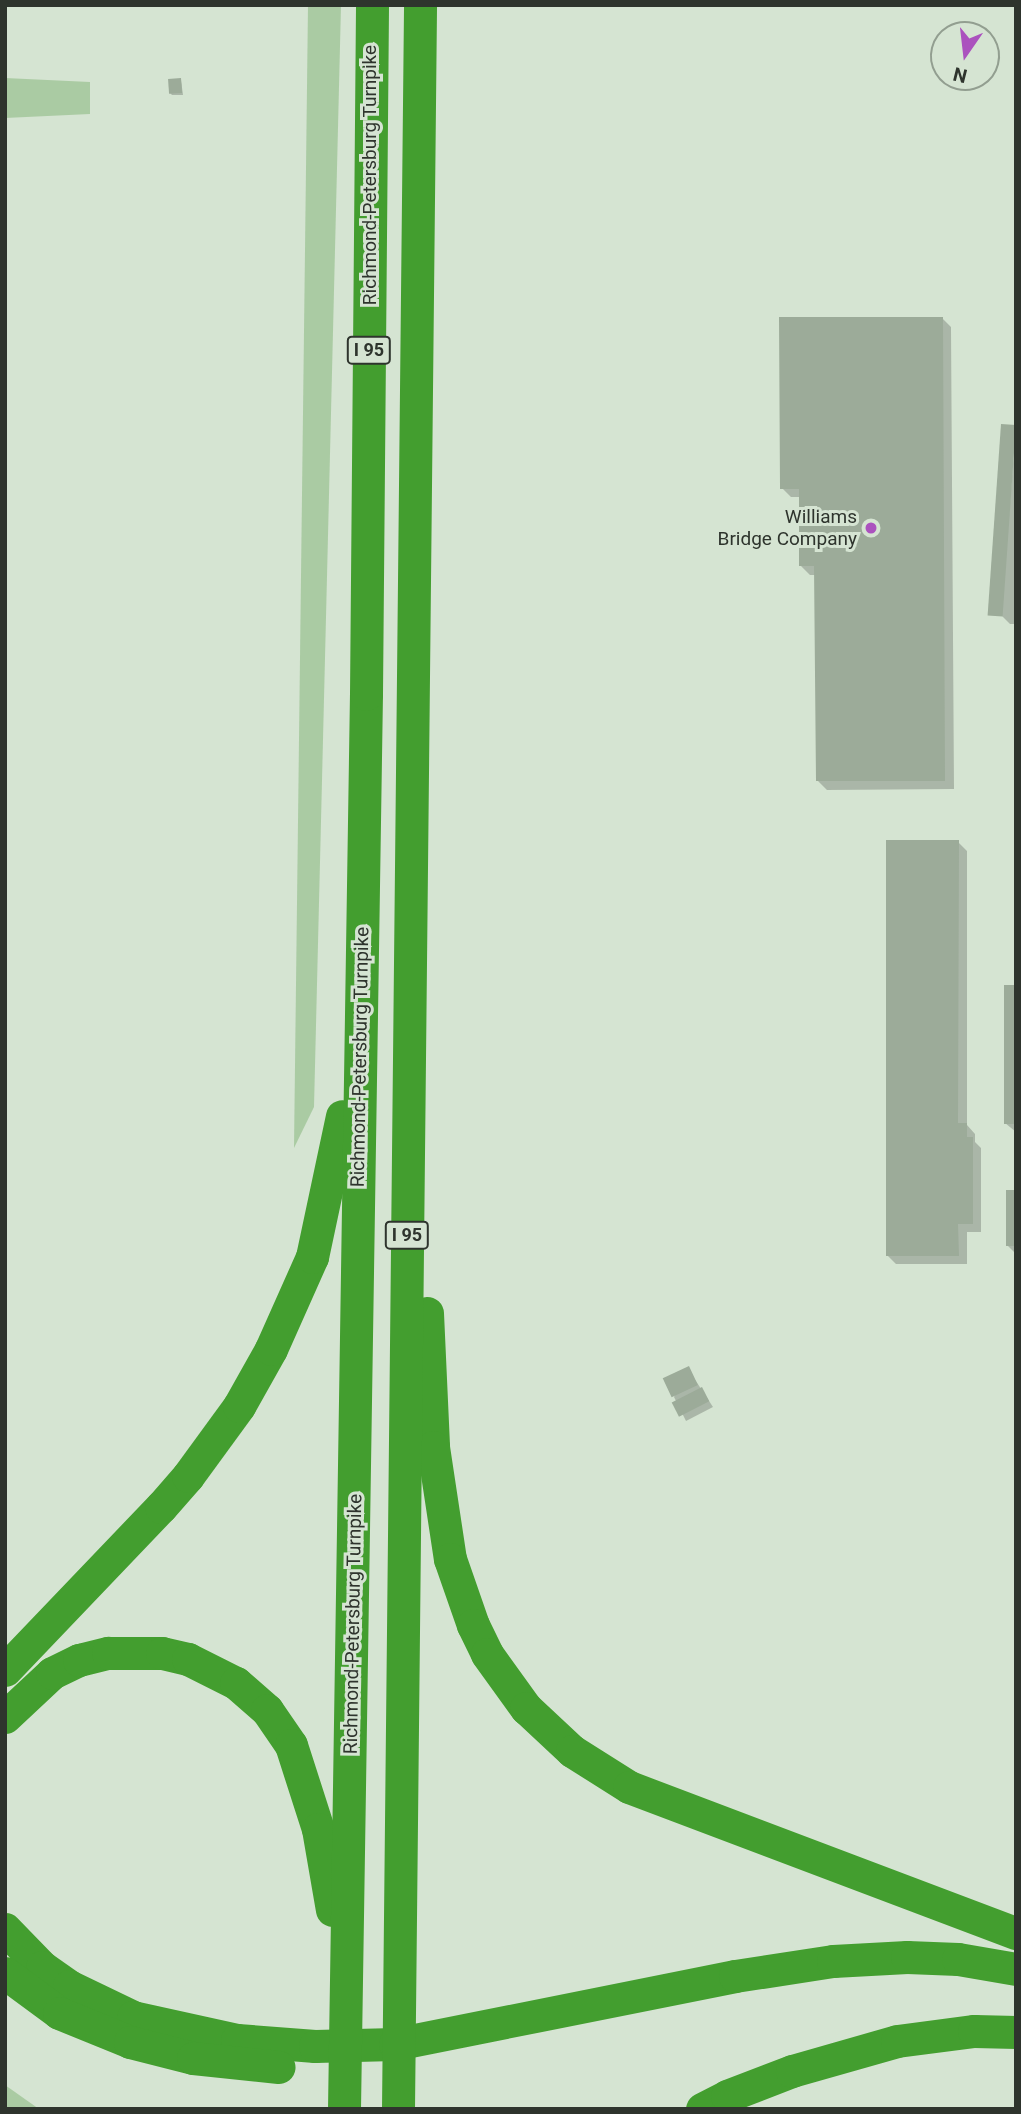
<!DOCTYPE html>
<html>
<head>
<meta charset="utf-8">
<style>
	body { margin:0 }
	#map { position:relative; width:1021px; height:2114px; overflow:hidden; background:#d5e4d2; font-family:Roboto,sans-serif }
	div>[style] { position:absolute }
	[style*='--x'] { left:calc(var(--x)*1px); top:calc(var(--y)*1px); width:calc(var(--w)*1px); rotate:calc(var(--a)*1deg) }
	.green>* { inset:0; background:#aacba3 }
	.shadow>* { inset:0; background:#0003 }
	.building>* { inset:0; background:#9cab99; transform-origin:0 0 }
	.highway>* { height:33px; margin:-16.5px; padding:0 16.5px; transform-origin:16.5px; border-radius:16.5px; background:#439e2f }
	.dots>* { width:19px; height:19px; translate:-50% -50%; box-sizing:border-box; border:4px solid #d5e4d2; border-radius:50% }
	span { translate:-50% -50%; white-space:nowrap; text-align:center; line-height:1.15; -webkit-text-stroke:6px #d5e4d2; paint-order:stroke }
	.shield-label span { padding:2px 5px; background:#d5e4d2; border:2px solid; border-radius:5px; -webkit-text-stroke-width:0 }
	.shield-label { font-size:18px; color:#2e342d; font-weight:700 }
	.street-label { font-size:19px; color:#2e342d }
	.poi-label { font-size:19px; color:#2e342d }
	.right { translate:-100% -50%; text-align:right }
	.frame { position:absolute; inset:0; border:7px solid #2e342d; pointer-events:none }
	.north { position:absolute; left:930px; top:21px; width:70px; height:70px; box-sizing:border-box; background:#d5e4d2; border:2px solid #929e90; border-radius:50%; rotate:194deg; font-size:19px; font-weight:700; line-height:28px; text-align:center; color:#2e342d }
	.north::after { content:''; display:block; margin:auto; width:24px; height:32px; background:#ab52be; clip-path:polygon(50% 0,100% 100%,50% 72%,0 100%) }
</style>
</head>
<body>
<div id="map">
	<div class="green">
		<div style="clip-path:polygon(308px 5px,341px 5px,314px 1107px,294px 1148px)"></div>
		<div style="clip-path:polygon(5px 78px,90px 82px,90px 114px,5px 118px)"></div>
		<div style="clip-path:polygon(5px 2085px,39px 2109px,5px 2109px)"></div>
	</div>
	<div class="shadow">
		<div style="clip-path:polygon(181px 80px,183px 95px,172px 95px,170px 93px)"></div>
		<div style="clip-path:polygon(942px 318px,951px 327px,954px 789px,827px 790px,818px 781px,816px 575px,810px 575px,801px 566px,800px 497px,791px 497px,782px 488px)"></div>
		<div style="clip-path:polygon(1016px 426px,1016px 624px,1010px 624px,1001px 615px)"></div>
		<div style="clip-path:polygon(958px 842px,967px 851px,967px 1125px,975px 1134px,975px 1142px,981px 1148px,981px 1232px,967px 1232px,967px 1264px,896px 1264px,887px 1255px)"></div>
		<div style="clip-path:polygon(1016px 987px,1016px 1132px,1005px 1123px)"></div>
		<div style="clip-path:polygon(1016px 1191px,1016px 1254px,1008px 1246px)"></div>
		<div style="clip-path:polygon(688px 1369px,713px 1407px,686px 1421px,674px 1397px)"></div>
	</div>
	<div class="building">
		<div style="left:181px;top:78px;width:15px;height:13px;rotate:86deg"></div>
		<div style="clip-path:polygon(779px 317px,943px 317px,945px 781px,816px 781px,814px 566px,799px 566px,799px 489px,780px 489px)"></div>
		<div style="left:1001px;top:424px;width:15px;height:192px;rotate:4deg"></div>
		<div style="clip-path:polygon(886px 840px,959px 840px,958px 1123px,967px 1123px,967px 1137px,973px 1137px,973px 1224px,958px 1224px,959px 1256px,886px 1256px)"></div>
		<div style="left:1004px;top:985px;width:12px;height:139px"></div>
		<div style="left:1006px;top:1190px;width:10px;height:56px"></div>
		<div style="left:689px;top:1366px;width:21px;height:29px;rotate:65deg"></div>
		<div style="left:702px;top:1387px;width:16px;height:34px;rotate:63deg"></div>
	</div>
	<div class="highway">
		<div style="--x:427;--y:1313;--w:134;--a:87.4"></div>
		<div style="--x:433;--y:1447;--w:113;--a:81.4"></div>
		<div style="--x:450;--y:1559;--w:70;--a:70.8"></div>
		<div style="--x:473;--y:1625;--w:32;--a:64"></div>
		<div style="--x:487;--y:1654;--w:67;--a:54.2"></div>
		<div style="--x:526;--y:1708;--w:63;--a:43.1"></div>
		<div style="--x:572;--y:1751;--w:67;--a:32.3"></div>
		<div style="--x:629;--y:1787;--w:414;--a:20.7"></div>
		<div style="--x:5;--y:1670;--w:226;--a:-46.3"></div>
		<div style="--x:161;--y:1507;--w:41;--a:-48.9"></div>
		<div style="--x:188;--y:1476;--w:87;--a:-53.9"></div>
		<div style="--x:239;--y:1406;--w:65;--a:-60.7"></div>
		<div style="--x:271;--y:1349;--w:101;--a:-66"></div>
		<div style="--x:312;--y:1257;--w:144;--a:-78"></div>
		<div style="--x:5;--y:1717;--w:64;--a:-43.1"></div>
		<div style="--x:52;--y:1673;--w:30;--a:-26"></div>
		<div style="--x:79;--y:1660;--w:30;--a:-14"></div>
		<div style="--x:108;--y:1653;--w:54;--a:0"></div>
		<div style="--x:162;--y:1653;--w:27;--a:13"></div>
		<div style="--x:188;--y:1659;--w:54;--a:26.6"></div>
		<div style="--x:236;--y:1683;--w:41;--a:41.1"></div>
		<div style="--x:267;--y:1710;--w:42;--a:55.6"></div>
		<div style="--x:291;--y:1745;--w:88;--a:72.2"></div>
		<div style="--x:318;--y:1829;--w:82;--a:80.2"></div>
		<div style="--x:5;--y:1929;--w:53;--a:45.8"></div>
		<div style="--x:42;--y:1967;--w:33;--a:35"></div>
		<div style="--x:69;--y:1986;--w:71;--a:25.8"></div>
		<div style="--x:133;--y:2017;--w:107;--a:12.5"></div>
		<div style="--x:237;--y:2040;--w:78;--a:4.4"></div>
		<div style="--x:315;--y:2046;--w:80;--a:-1.4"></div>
		<div style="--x:395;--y:2044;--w:347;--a:-11.3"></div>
		<div style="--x:735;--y:1976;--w:99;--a:-8.7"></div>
		<div style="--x:833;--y:1961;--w:74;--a:-3.1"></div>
		<div style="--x:907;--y:1957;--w:51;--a:2.2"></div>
		<div style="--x:958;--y:1959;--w:59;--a:9.8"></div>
		<div style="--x:5;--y:1973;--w:67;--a:36.5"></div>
		<div style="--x:59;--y:2013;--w:77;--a:22.2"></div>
		<div style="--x:130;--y:2042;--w:65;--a:14.3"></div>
		<div style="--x:193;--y:2058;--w:86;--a:6"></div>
		<div style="--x:344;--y:2109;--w:1415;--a:-89.11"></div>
		<div style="--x:366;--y:694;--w:689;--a:-89.5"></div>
		<div style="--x:398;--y:2109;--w:2104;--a:-89.4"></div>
		<div style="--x:702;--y:2109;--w:28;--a:-27"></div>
		<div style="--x:727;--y:2096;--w:70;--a:-21"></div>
		<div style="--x:792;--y:2071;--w:109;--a:-15.9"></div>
		<div style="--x:897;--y:2041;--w:78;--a:-7.4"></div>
		<div style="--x:974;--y:2031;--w:42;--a:1.4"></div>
	</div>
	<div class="dots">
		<div style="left:871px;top:528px;background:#ab52be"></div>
	</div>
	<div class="shield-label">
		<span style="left:369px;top:350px">I 95</span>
		<span style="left:407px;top:1235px">I 95</span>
	</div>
	<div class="street-label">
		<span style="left:370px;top:175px;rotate:-90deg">Richmond-Petersburg Turnpike</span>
		<span style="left:360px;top:1057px;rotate:-89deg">Richmond-Petersburg Turnpike</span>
		<span style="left:353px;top:1624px;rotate:-89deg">Richmond-Petersburg Turnpike</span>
	</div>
	<div class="poi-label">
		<span class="right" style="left:857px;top:528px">Williams<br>Bridge Company</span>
	</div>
	<div class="frame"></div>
	<div class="north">N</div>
</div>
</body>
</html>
